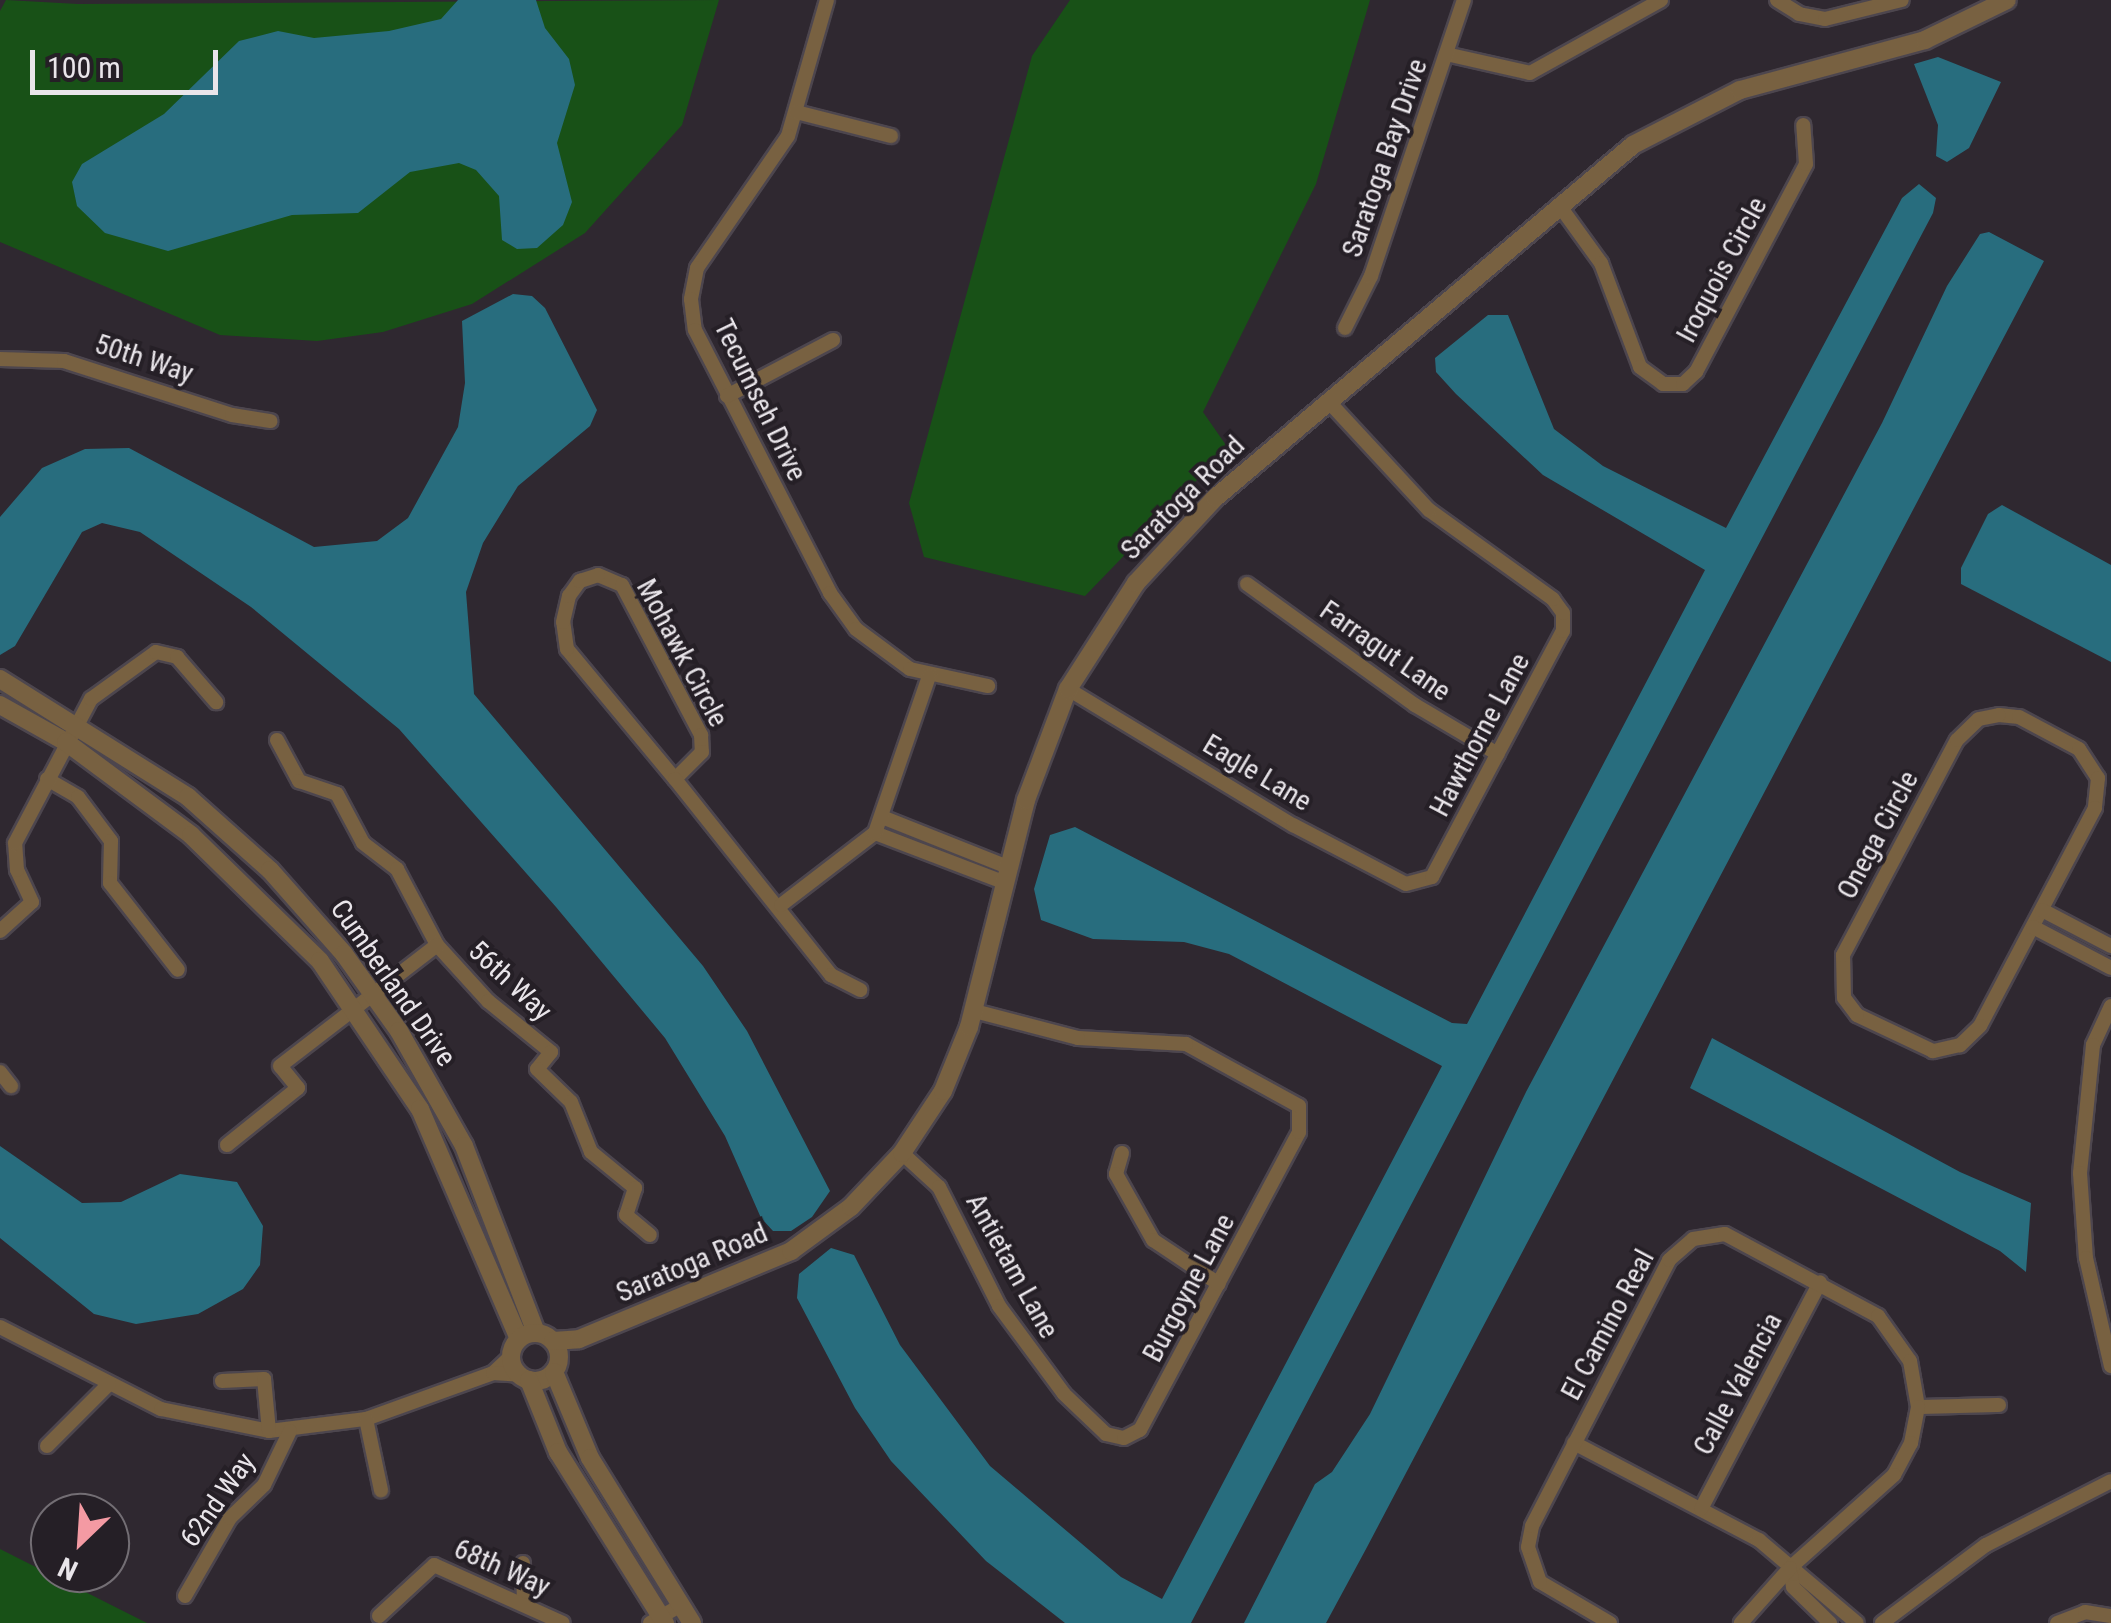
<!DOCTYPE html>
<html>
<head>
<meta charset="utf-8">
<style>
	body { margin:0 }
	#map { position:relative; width:2111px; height:1623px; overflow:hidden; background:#2f2830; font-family:"Roboto Condensed",sans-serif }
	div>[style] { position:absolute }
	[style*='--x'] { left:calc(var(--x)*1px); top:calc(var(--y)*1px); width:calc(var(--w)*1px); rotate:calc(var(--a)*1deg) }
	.green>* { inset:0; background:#185117 }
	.water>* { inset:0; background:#286d7e }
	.roads { filter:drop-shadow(2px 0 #4d464e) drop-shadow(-2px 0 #4d464e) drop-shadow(0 2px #4d464e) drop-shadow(0 -2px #4d464e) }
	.minor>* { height:14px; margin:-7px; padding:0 7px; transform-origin:7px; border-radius:7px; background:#786141 }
	.tertiary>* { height:18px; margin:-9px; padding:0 9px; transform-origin:9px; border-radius:9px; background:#786141 }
	.tertiary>.ring { margin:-9px; padding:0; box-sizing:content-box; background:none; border:18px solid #786141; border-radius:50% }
	span { translate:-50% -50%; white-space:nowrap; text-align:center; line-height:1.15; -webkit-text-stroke:8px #251f26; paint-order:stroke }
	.street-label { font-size:28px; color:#e9e5ea }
	.north { position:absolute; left:30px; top:1493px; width:100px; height:100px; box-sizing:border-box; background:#251f26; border:2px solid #736e74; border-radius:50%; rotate:205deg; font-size:28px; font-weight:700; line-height:40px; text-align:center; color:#e9e5ea }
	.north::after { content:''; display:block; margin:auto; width:35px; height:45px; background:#f49aa3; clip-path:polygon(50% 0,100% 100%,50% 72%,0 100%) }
	.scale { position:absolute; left:30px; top:50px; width:188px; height:45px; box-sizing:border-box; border:5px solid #e9e5ea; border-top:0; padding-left:12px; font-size:30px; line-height:35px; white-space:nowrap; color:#e9e5ea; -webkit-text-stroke:8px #251f26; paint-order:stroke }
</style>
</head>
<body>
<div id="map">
	<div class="green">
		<div style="clip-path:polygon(6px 0,78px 4px,719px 0,682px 125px,585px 233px,472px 304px,383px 332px,317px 341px,220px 335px,0 242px,0 11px)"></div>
		<div style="clip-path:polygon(1070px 0,1370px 0,1316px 184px,1203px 412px,1228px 448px,1085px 596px,924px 557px,909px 503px,1032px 56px)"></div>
		<div style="clip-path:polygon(0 1549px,147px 1623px,0 1623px)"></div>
	</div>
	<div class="water">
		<div style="clip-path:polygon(458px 0,536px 0,545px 28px,569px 59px,575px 85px,557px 143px,572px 202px,563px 225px,537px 248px,517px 249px,502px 240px,499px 196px,476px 170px,459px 163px,410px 172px,358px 213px,292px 215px,168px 251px,105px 233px,77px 206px,72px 182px,82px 164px,164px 114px,239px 41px,278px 31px,314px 38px,389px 31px,441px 19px)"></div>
		<div style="clip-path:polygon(1938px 57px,2001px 82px,1969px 148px,1947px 162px,1936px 156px,1938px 125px,1914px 64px)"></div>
		<div style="clip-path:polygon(1919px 184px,1936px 198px,1933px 213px,1191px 1623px,1065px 1623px,986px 1561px,891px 1461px,855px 1408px,797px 1298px,799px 1274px,831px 1248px,854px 1255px,900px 1345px,990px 1466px,1121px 1577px,1162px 1599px,1442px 1066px,1229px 954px,1184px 942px,1093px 939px,1041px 920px,1034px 889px,1050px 835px,1075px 827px,1452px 1023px,1467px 1024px,1705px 570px,1543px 475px,1456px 394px,1436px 372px,1435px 358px,1488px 315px,1508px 315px,1554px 429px,1603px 466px,1726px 528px,1902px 198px)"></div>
		<div style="clip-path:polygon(1989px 232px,2044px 261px,1366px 1549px,1326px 1623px,1244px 1623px,1315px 1484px,1332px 1472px,1370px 1414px,1526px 1092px,1882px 423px,1947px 286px,1980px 234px)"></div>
		<div style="clip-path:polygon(513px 294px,532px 296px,545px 308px,597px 410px,590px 426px,518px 486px,483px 543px,466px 592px,474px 694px,703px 966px,747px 1031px,830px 1191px,812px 1217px,791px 1231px,773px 1231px,761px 1218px,725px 1136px,665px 1038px,556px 907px,399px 729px,251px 607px,140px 532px,102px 523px,82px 532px,15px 646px,0 655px,0 517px,42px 468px,85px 449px,129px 448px,314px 547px,377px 541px,408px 518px,458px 427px,465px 383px,462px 321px)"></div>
		<div style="clip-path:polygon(2002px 505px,2111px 565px,2111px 662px,1961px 584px,1961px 568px,1988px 514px)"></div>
		<div style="clip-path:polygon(1712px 1038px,1960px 1172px,2031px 1203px,2026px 1272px,2000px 1251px,1690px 1088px)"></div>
		<div style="clip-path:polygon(0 1146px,82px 1203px,121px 1202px,180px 1174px,237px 1182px,263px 1226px,260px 1265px,243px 1289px,198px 1314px,136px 1324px,94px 1314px,0 1238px)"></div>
	</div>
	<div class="roads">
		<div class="minor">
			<div style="--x:827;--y:0;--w:141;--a:106"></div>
			<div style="--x:788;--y:136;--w:160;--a:124.6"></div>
			<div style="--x:697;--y:268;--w:32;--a:101"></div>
			<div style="--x:691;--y:299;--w:31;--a:83"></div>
			<div style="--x:695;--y:330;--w:296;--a:62.8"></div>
			<div style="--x:830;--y:593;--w:44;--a:54.2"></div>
			<div style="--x:856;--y:629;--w:67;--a:36.5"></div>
			<div style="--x:910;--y:669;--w:80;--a:12.3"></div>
			<div style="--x:1777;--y:0;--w:26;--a:32"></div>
			<div style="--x:1799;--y:14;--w:26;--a:11"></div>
			<div style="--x:1825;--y:19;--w:79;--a:-13.9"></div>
			<div style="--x:1446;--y:54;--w:86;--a:12.7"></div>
			<div style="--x:1530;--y:73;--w:150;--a:-29.1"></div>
			<div style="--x:796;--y:112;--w:98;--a:14.2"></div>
			<div style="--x:1559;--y:205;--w:72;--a:54.1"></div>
			<div style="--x:1601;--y:263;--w:111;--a:69.4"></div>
			<div style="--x:1640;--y:367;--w:29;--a:36"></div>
			<div style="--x:1663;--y:384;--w:20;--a:0"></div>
			<div style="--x:1683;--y:384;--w:18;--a:-43"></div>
			<div style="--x:1696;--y:372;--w:235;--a:-62.1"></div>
			<div style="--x:1806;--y:164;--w:39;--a:-94"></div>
			<div style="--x:1345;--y:328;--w:58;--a:-63.4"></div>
			<div style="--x:1371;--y:276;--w:291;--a:-71.4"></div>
			<div style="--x:0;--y:359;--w:64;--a:1.8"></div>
			<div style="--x:64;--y:361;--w:176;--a:17.8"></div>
			<div style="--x:232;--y:415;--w:39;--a:9"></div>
			<div style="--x:727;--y:396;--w:120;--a:-27.8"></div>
			<div style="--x:598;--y:575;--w:26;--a:23"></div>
			<div style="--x:622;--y:585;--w:170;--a:62.2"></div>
			<div style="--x:701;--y:735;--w:17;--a:87"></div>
			<div style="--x:702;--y:752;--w:38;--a:135"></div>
			<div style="--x:675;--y:779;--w:169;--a:-129.7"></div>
			<div style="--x:567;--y:649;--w:27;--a:-98"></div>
			<div style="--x:563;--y:622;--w:27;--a:-77"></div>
			<div style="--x:569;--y:596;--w:19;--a:-54"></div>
			<div style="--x:580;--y:581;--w:19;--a:-18"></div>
			<div style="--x:1247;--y:584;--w:207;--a:35.8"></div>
			<div style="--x:1415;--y:705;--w:96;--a:30.6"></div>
			<div style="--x:1068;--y:689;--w:263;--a:31.2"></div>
			<div style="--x:1293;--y:825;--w:127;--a:27.6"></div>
			<div style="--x:1406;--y:884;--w:27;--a:-15"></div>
			<div style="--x:1432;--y:877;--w:279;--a:-62"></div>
			<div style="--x:1563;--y:631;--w:18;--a:-90"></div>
			<div style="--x:1563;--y:613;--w:17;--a:-126"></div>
			<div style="--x:1553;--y:599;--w:153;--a:-144.3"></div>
			<div style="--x:1429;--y:510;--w:149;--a:-132.8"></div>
			<div style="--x:1999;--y:715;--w:20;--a:6"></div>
			<div style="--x:2019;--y:717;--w:68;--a:28.1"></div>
			<div style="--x:2079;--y:749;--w:35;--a:57"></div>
			<div style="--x:2098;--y:778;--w:30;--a:96"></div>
			<div style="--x:2095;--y:808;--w:246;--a:117.8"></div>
			<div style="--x:1980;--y:1026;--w:28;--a:136"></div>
			<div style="--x:1960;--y:1045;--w:28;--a:167"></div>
			<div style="--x:1933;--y:1051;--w:84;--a:-154.7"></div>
			<div style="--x:1857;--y:1015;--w:21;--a:-127"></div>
			<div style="--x:1844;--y:998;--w:43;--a:-91.3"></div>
			<div style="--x:1843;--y:955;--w:243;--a:-62.1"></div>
			<div style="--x:1957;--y:740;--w:30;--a:-44"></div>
			<div style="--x:1979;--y:719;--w:20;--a:-11"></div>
			<div style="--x:277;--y:740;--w:47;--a:61.8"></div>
			<div style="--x:299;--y:781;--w:40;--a:18.9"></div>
			<div style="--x:337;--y:794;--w:55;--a:62"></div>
			<div style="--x:363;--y:843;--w:43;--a:37.4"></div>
			<div style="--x:397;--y:869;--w:86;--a:62.2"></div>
			<div style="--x:437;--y:945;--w:76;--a:47.7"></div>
			<div style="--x:488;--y:1001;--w:81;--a:39"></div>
			<div style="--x:551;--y:1052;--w:22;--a:129"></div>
			<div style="--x:537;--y:1069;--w:47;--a:44.1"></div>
			<div style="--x:571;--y:1102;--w:54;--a:68.2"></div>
			<div style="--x:591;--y:1152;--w:57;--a:39.3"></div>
			<div style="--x:635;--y:1188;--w:28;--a:108"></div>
			<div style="--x:626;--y:1215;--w:31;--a:40"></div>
			<div style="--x:47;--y:779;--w:36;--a:30"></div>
			<div style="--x:78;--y:797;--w:55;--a:53.1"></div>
			<div style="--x:111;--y:841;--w:42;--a:91.4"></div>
			<div style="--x:110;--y:883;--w:110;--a:52"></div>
			<div style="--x:675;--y:779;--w:251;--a:51.5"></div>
			<div style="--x:831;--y:975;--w:33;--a:27"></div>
			<div style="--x:882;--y:817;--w:138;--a:21.7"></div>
			<div style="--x:875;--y:833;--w:140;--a:20.9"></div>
			<div style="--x:781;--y:905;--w:118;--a:-37.5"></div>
			<div style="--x:875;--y:833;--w:166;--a:-71"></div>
			<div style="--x:2042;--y:910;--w:78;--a:27.6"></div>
			<div style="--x:2033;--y:927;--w:88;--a:27.7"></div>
			<div style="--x:0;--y:931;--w:43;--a:-42.2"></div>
			<div style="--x:32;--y:902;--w:35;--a:-115"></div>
			<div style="--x:17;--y:870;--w:27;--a:-94"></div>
			<div style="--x:15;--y:843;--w:163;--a:-62.2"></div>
			<div style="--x:91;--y:699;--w:80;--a:-35.9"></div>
			<div style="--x:156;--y:652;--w:22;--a:13"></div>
			<div style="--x:177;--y:657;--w:60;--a:49.1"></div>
			<div style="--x:2111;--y:1006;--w:43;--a:114.8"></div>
			<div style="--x:2093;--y:1045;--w:129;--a:95.8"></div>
			<div style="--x:2080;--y:1173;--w:85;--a:86"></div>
			<div style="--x:2086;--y:1258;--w:111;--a:77"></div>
			<div style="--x:0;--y:1072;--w:18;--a:52"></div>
			<div style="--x:227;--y:1145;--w:91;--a:-38.8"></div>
			<div style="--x:298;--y:1088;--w:28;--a:-129"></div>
			<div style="--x:280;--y:1066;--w:198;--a:-37.6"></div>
			<div style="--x:902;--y:1153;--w:50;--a:42.6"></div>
			<div style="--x:939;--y:1187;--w:133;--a:63.2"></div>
			<div style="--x:999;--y:1306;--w:109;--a:53.5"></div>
			<div style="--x:1064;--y:1394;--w:58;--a:43.6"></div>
			<div style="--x:1106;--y:1434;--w:18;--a:13"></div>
			<div style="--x:1124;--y:1438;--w:18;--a:-27"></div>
			<div style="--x:1140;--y:1430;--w:338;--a:-61.9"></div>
			<div style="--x:1299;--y:1132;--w:26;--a:-90"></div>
			<div style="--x:1299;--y:1106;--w:129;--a:-151.2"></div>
			<div style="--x:1186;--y:1044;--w:108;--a:-176.8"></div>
			<div style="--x:1078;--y:1038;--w:107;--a:-165.4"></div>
			<div style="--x:1122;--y:1153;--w:22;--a:106"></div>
			<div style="--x:1116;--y:1174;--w:76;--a:60.7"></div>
			<div style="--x:1153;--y:1240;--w:79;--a:33.7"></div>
			<div style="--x:0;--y:1327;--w:181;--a:27"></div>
			<div style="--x:161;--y:1409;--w:110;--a:11.5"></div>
			<div style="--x:269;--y:1431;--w:98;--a:-7.1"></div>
			<div style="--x:366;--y:1419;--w:135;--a:-19.9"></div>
			<div style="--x:493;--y:1373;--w:25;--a:-43"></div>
			<div style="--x:493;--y:1373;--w:27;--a:4"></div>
			<div style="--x:222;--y:1381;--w:42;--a:-2.7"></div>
			<div style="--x:264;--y:1379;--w:52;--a:84.5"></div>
			<div style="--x:1918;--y:1407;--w:81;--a:-1.4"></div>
			<div style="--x:366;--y:1419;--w:73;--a:78.1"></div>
			<div style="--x:1574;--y:1443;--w:209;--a:27.7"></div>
			<div style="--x:1759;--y:1540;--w:128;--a:40.3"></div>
			<div style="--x:47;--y:1446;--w:88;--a:-45"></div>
			<div style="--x:1701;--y:1509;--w:256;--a:-62.3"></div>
			<div style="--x:523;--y:1563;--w:42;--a:88.6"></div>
			<div style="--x:1790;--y:1568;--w:19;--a:81"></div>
			<div style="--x:1793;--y:1587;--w:52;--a:44.2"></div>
			<div style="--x:185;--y:1596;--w:90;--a:-60"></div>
			<div style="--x:230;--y:1518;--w:47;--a:-44.1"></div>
			<div style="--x:264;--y:1485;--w:60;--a:-64.3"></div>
			<div style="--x:379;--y:1616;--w:75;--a:-42.8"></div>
			<div style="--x:434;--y:1565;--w:141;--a:24.2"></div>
			<div style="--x:650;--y:1623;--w:34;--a:-30"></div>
			<div style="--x:1610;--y:1623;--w:81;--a:-149.6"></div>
			<div style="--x:1540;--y:1582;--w:37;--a:-109"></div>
			<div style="--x:1528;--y:1547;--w:21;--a:-79"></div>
			<div style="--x:1532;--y:1526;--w:299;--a:-62.7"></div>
			<div style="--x:1669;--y:1260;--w:32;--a:-41"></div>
			<div style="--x:1693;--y:1239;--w:32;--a:-9"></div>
			<div style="--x:1725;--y:1234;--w:174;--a:28.2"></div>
			<div style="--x:1878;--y:1316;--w:55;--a:54.6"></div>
			<div style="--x:1910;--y:1361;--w:47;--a:80.1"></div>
			<div style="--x:1918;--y:1407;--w:37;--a:101"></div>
			<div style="--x:1911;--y:1443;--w:36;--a:118"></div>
			<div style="--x:1894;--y:1475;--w:140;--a:138.2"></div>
			<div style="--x:1790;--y:1568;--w:74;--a:131.7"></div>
			<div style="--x:1882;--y:1623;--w:130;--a:-36.9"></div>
			<div style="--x:1986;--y:1545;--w:140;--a:-27.1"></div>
			<div style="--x:2057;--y:1623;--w:30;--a:-21"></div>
			<div style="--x:2085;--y:1612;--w:26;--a:9"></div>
		</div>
		<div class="tertiary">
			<div style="--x:0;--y:679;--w:222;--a:32.1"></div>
			<div style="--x:188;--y:797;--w:110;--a:41.7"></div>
			<div style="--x:270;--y:870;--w:112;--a:48.6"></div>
			<div style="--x:344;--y:954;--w:95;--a:54.5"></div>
			<div style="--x:399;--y:1031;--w:132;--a:60.5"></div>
			<div style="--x:464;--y:1146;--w:200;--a:68.9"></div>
			<div style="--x:0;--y:705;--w:76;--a:29.3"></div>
			<div style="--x:66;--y:742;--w:156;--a:36.6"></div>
			<div style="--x:191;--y:835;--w:180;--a:44.3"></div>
			<div style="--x:320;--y:961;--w:179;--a:56"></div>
			<div style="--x:420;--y:1109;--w:250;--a:66.7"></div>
			<div class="ring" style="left:511px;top:1333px;width:30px;height:30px"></div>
			<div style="--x:553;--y:1341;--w:26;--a:-4"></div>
			<div style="--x:579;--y:1339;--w:230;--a:-22.5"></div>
			<div style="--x:791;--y:1251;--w:74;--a:-36.3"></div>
			<div style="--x:851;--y:1207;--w:74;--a:-46.6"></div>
			<div style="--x:902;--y:1153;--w:74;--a:-56.5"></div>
			<div style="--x:943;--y:1091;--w:69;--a:-67.9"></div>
			<div style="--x:969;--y:1027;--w:234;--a:-75.9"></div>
			<div style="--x:1026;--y:800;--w:119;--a:-69.3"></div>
			<div style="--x:1068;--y:689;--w:126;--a:-57.3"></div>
			<div style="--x:1136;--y:583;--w:116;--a:-47.1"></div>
			<div style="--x:1215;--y:498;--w:547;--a:-40.18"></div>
			<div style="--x:1633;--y:145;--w:120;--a:-27.2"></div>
			<div style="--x:1740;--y:90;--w:192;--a:-15.1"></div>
			<div style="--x:1925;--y:40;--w:91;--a:-26"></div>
			<div style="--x:554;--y:1372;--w:93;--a:67.3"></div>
			<div style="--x:590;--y:1458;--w:194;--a:58.3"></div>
			<div style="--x:529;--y:1380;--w:78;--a:68.1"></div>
			<div style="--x:558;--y:1452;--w:202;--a:58"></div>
		</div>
	</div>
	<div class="street-label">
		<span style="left:1385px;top:158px;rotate:-71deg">Saratoga Bay Drive</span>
		<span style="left:1722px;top:270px;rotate:-62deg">Iroquois Circle</span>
		<span style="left:144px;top:359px;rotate:18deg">50th Way</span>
		<span style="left:760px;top:400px;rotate:64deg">Tecumseh Drive</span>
		<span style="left:1183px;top:498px;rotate:-45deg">Saratoga Road</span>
		<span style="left:1385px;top:651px;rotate:35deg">Farragut Lane</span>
		<span style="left:682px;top:653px;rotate:62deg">Mohawk Circle</span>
		<span style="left:1480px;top:735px;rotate:-62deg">Hawthorne Lane</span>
		<span style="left:1257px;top:773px;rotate:31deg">Eagle Lane</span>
		<span style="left:1878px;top:835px;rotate:-62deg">Onega Circle</span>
		<span style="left:510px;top:981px;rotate:43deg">56th Way</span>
		<span style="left:393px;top:983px;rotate:55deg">Cumberland Drive</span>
		<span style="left:692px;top:1263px;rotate:-23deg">Saratoga Road</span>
		<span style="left:1012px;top:1266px;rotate:61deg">Antietam Lane</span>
		<span style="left:1189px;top:1288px;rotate:-62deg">Burgoyne Lane</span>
		<span style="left:1608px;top:1325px;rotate:-62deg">El Camino Real</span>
		<span style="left:1738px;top:1384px;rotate:-62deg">Calle Valencia</span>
		<span style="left:218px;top:1500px;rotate:-55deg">62nd Way</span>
		<span style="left:502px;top:1568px;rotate:24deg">68th Way</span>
	</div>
	<div class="north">N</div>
	<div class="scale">100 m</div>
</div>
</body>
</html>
